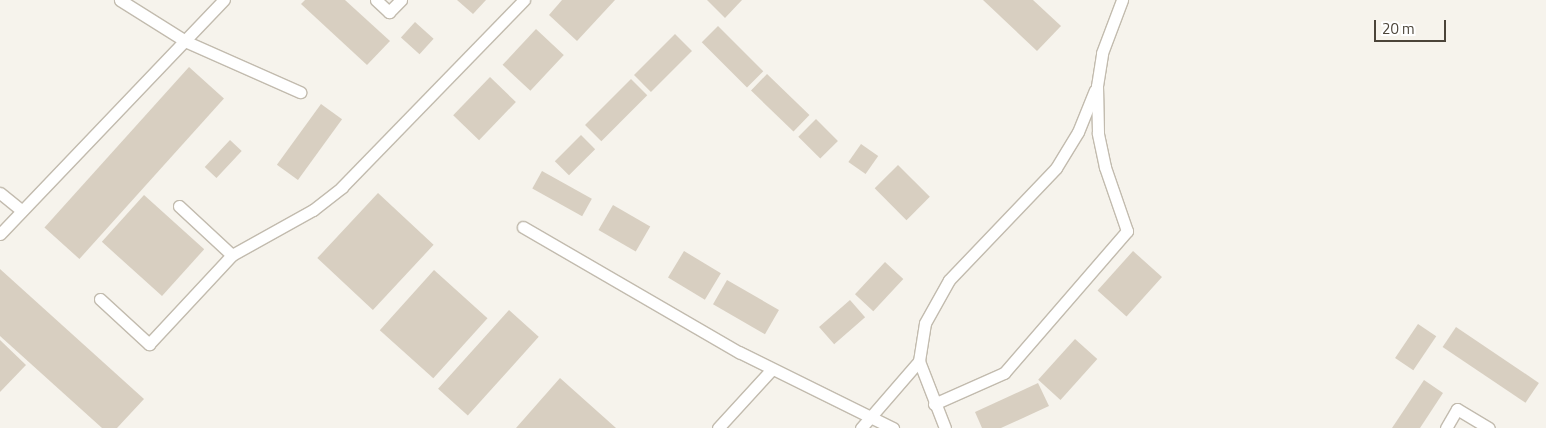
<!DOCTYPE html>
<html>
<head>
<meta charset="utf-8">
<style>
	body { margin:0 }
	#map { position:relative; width:1546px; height:428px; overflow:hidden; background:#f6f3ec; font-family:"Titillium Web",sans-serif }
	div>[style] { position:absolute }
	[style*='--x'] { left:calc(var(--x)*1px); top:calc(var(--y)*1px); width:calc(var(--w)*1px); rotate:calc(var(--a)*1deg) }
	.building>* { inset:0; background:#d8cfc1; transform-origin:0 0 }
	.roads { filter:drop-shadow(1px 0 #c2bbae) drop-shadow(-1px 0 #c2bbae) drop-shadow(0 1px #c2bbae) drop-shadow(0 -1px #c2bbae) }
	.lane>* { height:11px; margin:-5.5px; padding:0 5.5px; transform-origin:5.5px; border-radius:5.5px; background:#fff }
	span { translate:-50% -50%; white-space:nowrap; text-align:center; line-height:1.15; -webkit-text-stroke:4.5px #fff; paint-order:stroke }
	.scale { position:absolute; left:1374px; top:20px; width:72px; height:22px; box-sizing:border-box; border:2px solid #4b4439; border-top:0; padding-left:6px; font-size:15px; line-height:18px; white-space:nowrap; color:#4b4439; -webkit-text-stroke:4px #fff; paint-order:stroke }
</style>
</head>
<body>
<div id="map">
	<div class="building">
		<div style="clip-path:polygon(305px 0,345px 0,390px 41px,367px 65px,301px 4px)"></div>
		<div style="clip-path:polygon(457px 0,486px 0,473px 14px)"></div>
		<div style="clip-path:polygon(562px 0,615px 0,577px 41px,549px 15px)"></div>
		<div style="clip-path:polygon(707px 0,742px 0,725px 18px)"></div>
		<div style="clip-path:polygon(983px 0,1033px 0,1061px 26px,1037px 51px)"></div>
		<div style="left:415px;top:22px;width:25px;height:21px;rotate:42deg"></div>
		<div style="left:718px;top:26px;width:64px;height:23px;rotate:45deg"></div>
		<div style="left:536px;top:29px;width:38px;height:49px;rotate:43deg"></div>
		<div style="left:675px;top:34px;width:24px;height:58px;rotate:45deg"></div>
		<div style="left:189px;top:67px;width:47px;height:216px;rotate:42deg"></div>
		<div style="left:767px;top:74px;width:59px;height:23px;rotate:44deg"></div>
		<div style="left:490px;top:77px;width:36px;height:53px;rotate:44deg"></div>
		<div style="left:631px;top:79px;width:23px;height:65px;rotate:45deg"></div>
		<div style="left:321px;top:104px;width:26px;height:75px;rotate:36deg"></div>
		<div style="left:816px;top:119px;width:31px;height:25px;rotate:45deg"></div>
		<div style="left:581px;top:135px;width:20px;height:37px;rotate:45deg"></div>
		<div style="left:230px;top:140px;width:16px;height:37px;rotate:43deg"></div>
		<div style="left:861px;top:144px;width:21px;height:22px;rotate:35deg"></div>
		<div style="left:898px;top:165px;width:45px;height:33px;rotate:45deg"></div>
		<div style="left:542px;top:171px;width:57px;height:20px;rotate:29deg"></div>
		<div style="left:378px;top:193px;width:76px;height:89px;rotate:43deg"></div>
		<div style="left:144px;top:195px;width:81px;height:63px;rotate:42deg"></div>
		<div style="left:613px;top:205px;width:43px;height:29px;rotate:30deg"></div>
		<div style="left:684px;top:251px;width:43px;height:31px;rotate:31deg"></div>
		<div style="left:1133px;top:251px;width:39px;height:53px;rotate:42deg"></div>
		<div style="left:885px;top:262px;width:25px;height:44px;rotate:43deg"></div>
		<div style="clip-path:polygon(0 269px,144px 399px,117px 428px,102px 428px,0 336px)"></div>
		<div style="left:434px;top:270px;width:72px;height:81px;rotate:42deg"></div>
		<div style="left:727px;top:280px;width:60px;height:28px;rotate:30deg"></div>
		<div style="left:850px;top:300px;width:23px;height:41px;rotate:49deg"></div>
		<div style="left:509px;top:310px;width:40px;height:106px;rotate:42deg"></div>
		<div style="left:1418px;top:324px;width:22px;height:41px;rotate:34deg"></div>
		<div style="left:1456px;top:327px;width:100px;height:24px;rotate:34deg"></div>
		<div style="left:1075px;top:339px;width:30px;height:55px;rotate:42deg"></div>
		<div style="clip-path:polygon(0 340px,26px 365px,0 392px)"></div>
		<div style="clip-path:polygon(560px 378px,616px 428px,516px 428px)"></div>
		<div style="clip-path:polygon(1424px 380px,1443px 393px,1420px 428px,1392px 428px)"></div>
		<div style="clip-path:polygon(1038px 383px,1049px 406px,1001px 428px,982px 428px,975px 412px)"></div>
	</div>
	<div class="roads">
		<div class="lane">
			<div style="--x:120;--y:0;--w:79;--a:32.1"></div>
			<div style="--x:187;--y:42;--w:124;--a:23.9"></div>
			<div style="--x:376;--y:0;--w:18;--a:43"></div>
			<div style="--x:389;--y:12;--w:17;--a:-45"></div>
			<div style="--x:0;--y:193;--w:28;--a:39"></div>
			<div style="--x:179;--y:206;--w:72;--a:42.8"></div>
			<div style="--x:523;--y:227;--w:250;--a:30.1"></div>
			<div style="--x:739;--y:352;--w:172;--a:26.3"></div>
			<div style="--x:0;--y:234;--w:324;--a:-46.3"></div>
			<div style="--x:100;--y:299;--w:67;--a:42.6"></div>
			<div style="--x:149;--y:344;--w:122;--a:-47"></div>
			<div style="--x:232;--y:255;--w:93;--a:-29.1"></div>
			<div style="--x:313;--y:210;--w:37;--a:-38"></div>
			<div style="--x:342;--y:187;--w:261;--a:-45.8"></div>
			<div style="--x:934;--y:404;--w:77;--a:-23.9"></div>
			<div style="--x:1004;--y:373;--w:188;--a:-49.1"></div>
			<div style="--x:1127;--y:231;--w:68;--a:-109"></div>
			<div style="--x:1105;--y:167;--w:35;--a:-102"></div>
			<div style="--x:1098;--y:133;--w:47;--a:-91.2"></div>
			<div style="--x:1097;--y:86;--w:33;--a:-81"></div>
			<div style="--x:1102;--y:53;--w:57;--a:-69.3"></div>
			<div style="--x:718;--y:428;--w:80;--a:-47.5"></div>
			<div style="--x:861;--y:428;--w:89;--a:-49.1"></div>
			<div style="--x:945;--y:428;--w:72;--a:-111.2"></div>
			<div style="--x:919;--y:361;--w:38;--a:-81"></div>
			<div style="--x:925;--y:323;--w:49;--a:-60.8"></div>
			<div style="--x:949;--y:280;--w:155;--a:-46.3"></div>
			<div style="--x:1056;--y:168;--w:42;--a:-58.6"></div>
			<div style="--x:1078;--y:132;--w:45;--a:-68"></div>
			<div style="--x:1446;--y:428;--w:22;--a:-60"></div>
			<div style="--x:1457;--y:409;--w:37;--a:31"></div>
		</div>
	</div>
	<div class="scale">20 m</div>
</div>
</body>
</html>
